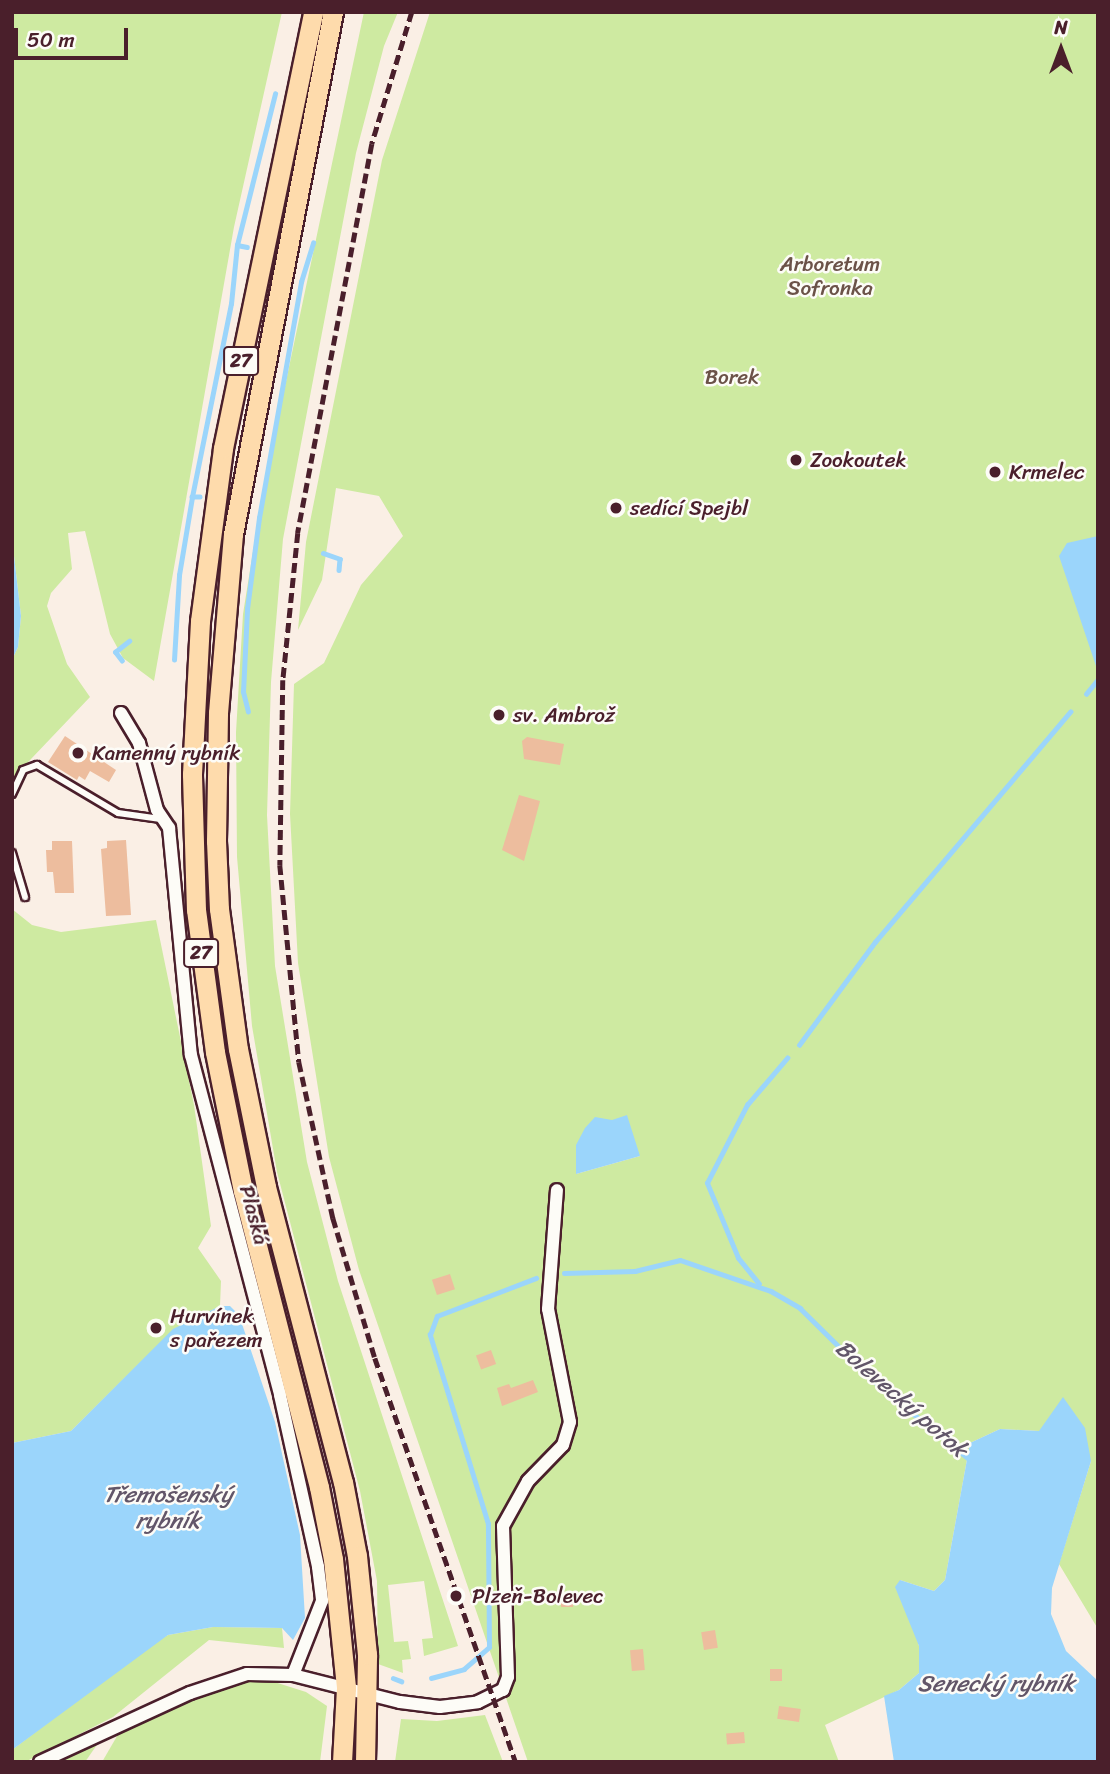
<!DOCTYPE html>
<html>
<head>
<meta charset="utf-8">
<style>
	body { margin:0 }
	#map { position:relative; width:1110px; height:1774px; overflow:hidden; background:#faefe5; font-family:Sriracha,sans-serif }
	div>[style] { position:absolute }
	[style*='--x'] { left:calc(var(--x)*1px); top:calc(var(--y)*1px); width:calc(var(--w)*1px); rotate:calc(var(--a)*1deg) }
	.green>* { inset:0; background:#ceeaa1 }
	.water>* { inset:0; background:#9bd5fb }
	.stream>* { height:4.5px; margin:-2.25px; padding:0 2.25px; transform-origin:2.25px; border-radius:2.25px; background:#9bd5fb }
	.building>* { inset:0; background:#edbd9e; transform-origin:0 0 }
	.roads { filter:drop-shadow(2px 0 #4a1f2b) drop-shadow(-2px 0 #4a1f2b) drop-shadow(0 2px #4a1f2b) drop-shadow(0 -2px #4a1f2b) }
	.service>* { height:6px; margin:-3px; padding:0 3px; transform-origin:3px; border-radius:3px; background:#fdfcf7 }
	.minor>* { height:12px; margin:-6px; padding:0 6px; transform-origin:6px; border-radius:6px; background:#fdfcf7 }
	.primary>* { height:19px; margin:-9.5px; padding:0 9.5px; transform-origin:9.5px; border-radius:9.5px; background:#fedbac }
	.trunk>* { height:19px; margin:-9.5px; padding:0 9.5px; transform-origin:9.5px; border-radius:9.5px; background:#fedbac }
	.rail>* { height:4.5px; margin-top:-2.25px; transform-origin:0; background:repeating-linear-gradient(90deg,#4a1f2b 0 10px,transparent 0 15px) }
	.dots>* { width:19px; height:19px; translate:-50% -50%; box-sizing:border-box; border:4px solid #fdfcf7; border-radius:50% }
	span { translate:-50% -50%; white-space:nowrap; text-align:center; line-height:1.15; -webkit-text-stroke:5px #fdfcf7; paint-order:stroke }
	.shield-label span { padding:2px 5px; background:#fdfcf7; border:2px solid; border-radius:5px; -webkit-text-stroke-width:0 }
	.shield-label { font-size:19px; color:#4a1f2b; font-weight:700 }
	.park-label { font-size:21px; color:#6b5248 }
	.poi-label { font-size:21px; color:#4a1f2b }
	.left { translate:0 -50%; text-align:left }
	.street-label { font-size:21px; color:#4a1f2b }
	.water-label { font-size:23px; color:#625669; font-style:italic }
	.frame { position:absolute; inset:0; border:14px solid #4a1f2b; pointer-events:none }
	.north { position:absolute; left:1026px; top:14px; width:70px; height:70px; -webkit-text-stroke:5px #fdfcf7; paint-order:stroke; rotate:0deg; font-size:19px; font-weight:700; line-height:28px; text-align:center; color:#4a1f2b }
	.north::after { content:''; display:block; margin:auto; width:24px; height:32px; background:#4a1f2b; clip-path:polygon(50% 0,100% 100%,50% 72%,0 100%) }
	.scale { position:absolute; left:14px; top:28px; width:114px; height:32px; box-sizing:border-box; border:4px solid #4a1f2b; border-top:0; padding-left:9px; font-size:21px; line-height:24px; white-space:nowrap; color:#4a1f2b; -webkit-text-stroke:5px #fdfcf7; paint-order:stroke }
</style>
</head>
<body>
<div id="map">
	<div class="green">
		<div style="clip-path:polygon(12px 12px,282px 12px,234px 227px,154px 681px,123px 658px,110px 634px,85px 531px,68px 533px,72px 569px,51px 593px,47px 606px,67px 664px,90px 697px,12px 779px,12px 660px,18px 647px,21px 616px,12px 539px)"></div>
		<div style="clip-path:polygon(364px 12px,398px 12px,384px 46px,356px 153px,283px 539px,271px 682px,267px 815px,275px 966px,307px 1162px,338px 1281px,458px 1646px,424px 1656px,422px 1639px,433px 1638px,424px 1581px,388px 1585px,394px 1642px,408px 1641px,411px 1659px,402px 1660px,403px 1673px,378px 1664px,377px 1581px,360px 1491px,277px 1172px,252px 1026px,237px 857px,236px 732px,243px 614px,262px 495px)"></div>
		<div style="clip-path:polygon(evenodd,430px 12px,1098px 12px,1098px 1629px,1059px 1564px,1091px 1461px,1039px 1431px,1000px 1429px,970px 1443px,945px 1580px,934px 1591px,900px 1580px,919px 1646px,919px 1673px,899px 1690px,825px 1725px,839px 1762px,528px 1762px,359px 1270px,329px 1157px,298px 963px,290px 814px,294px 684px,324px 663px,361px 585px,403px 536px,379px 496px,336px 488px,322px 580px,298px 630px,306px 542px,382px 160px,430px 12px,612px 1120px,640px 1156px,576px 1174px,612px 1120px)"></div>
		<div style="clip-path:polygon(12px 909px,32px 925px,61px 932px,156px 920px,194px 1105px,211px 1226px,198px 1248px,221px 1281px,220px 1306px,173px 1330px,71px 1431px,12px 1443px)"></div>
		<div style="clip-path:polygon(213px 1627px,282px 1628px,284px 1648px,209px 1640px,113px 1717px,25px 1762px,12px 1762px,12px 1750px,147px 1647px,168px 1635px)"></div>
		<div style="clip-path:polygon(268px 1680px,306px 1692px,327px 1706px,320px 1762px,102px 1762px,120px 1731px,231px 1683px)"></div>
		<div style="clip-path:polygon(485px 1715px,503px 1762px,395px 1762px,401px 1719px,437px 1721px)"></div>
		<div style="clip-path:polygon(101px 1739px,85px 1762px,54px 1762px)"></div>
	</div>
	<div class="water">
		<div style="clip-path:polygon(1098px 536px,1098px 672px,1059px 556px,1067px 543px)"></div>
		<div style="clip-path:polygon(12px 539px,21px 616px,18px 647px,12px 660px)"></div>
		<div style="clip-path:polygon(627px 1115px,640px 1156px,576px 1174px,576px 1145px,585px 1128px,595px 1117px,612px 1120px)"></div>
		<div style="clip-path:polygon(220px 1306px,230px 1306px,239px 1315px,275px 1422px,300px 1535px,305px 1618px,293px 1640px,282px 1628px,213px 1627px,168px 1635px,12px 1750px,12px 1443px,71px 1431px,173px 1329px)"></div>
		<div style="clip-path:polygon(1063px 1397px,1085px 1428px,1091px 1461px,1052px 1588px,1051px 1614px,1066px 1651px,1098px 1681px,1098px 1762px,894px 1762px,884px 1696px,899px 1690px,919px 1673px,919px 1646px,895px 1587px,900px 1580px,934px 1591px,945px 1580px,970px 1443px,1000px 1429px,1039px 1431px)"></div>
	</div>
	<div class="stream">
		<div style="--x:237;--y:245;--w:156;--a:-75.9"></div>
		<div style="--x:200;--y:497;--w:8;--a:180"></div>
		<div style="--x:192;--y:497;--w:197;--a:-78.6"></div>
		<div style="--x:231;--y:304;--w:59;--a:-84.2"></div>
		<div style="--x:237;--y:245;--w:10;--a:11"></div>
		<div style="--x:323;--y:553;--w:18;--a:19"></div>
		<div style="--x:340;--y:559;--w:11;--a:95"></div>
		<div style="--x:174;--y:660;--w:85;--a:-86.6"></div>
		<div style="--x:179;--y:575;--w:79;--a:-80.5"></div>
		<div style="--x:122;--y:661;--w:11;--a:-128"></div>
		<div style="--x:115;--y:652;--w:18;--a:-38"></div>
		<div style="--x:1086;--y:694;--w:19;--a:-51"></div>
		<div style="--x:248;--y:712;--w:21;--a:-104"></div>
		<div style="--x:243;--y:692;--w:83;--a:-87.2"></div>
		<div style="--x:247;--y:609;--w:92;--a:-82.5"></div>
		<div style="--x:259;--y:518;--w:240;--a:-79.9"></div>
		<div style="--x:301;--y:282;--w:41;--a:-72.9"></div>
		<div style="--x:799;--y:1045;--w:128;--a:-53.6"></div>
		<div style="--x:875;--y:942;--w:302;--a:-49.7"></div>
		<div style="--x:564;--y:1273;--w:71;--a:-1.6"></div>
		<div style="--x:635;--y:1271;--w:46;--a:-13.7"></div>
		<div style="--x:680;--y:1260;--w:96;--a:18.8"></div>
		<div style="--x:771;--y:1291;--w:34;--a:30"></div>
		<div style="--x:800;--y:1308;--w:111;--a:44.6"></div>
		<div style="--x:879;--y:1386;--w:116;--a:39"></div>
		<div style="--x:759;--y:1284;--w:33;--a:-129"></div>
		<div style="--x:738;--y:1258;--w:81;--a:-112.5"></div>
		<div style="--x:707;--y:1183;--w:88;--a:-62.9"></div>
		<div style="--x:747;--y:1105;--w:62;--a:-49.6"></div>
		<div style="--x:393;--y:1678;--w:9;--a:21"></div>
		<div style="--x:431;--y:1678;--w:34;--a:-15"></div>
		<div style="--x:464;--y:1669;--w:33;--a:-41"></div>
		<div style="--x:489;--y:1647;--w:123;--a:-90.5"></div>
		<div style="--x:488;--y:1524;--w:198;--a:-107.1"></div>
		<div style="--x:430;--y:1335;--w:20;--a:-70"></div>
		<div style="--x:437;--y:1316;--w:106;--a:-21"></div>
	</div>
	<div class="building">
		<div style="clip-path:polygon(65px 736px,116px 770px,109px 782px,90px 771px,85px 780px,79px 776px,77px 780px,48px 762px)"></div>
		<div style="clip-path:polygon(527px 737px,564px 744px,560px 765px,524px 759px,522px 741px)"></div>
		<div style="clip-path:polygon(519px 795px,540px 801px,524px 861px,502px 850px)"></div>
		<div style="clip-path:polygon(126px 840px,131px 915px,106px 916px,101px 849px,107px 848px,107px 841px)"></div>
		<div style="clip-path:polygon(52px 841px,72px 841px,74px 893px,55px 893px,53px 872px,47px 872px,46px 850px,52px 850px)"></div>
		<div style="left:450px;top:1274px;width:16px;height:19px;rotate:72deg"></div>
		<div style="left:491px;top:1350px;width:15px;height:16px;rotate:70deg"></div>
		<div style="clip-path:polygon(533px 1380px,538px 1392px,502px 1406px,497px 1388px,509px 1384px,511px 1388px)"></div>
		<div style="left:561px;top:1595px;width:12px;height:12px"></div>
		<div style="left:715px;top:1630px;width:18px;height:14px;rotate:81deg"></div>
		<div style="left:643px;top:1649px;width:21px;height:13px;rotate:85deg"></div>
		<div style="left:770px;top:1669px;width:12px;height:12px"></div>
		<div style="left:779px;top:1706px;width:22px;height:13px;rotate:8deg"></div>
		<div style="left:744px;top:1732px;width:11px;height:18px;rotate:85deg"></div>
	</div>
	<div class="roads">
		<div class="service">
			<div style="--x:12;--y:794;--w:26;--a:-65"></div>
			<div style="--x:23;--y:770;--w:15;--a:-20"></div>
			<div style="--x:37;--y:765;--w:94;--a:30.7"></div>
			<div style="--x:118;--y:813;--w:43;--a:7.9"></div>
			<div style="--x:12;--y:853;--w:46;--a:73.5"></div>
		</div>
		<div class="minor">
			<div style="--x:121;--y:713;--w:35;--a:59"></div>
			<div style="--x:139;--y:743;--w:69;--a:75"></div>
			<div style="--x:157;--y:810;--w:22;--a:56"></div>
			<div style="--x:169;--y:828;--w:228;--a:84.5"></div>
			<div style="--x:191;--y:1055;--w:351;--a:75.3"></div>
			<div style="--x:280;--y:1395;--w:176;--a:77.5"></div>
			<div style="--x:318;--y:1567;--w:34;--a:83"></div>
			<div style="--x:322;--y:1601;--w:79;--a:111.4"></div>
			<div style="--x:40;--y:1762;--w:165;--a:-24.7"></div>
			<div style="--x:190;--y:1693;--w:60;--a:-18.4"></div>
			<div style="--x:247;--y:1674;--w:46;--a:1.2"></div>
			<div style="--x:293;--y:1675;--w:110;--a:14.2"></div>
			<div style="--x:400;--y:1702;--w:40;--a:7.1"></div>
			<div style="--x:440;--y:1707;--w:38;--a:-7"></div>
			<div style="--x:478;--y:1702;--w:28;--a:-26"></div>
			<div style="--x:503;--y:1690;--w:14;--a:-69"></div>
			<div style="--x:508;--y:1677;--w:151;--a:-91.9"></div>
			<div style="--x:503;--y:1526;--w:51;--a:-60.9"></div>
			<div style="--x:528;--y:1481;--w:50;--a:-45.8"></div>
			<div style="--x:563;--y:1445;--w:24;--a:-73"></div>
			<div style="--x:570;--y:1422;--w:115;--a:-101"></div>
			<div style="--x:548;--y:1309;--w:119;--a:-85.7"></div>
		</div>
		<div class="primary">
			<div style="--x:243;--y:1191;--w:306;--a:75.6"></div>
			<div style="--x:319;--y:1487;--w:73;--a:79"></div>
			<div style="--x:333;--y:1559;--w:130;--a:84.2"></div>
			<div style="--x:346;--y:1688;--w:74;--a:93.1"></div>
			<div style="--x:365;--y:1762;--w:108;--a:-88.9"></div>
		</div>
		<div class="trunk">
			<div style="--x:333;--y:12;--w:531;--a:100.84"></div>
			<div style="--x:233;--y:534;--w:180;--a:94.8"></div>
			<div style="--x:218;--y:713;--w:128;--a:90.9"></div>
			<div style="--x:216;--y:841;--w:68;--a:87.5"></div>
			<div style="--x:219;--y:909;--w:141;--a:82.3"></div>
			<div style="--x:238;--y:1049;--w:141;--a:78.5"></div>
			<div style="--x:266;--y:1187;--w:305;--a:75.4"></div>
			<div style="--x:343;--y:1482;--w:75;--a:79.3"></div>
			<div style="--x:357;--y:1556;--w:99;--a:84.2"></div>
			<div style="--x:243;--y:1191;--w:142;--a:-101.4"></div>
			<div style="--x:215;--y:1052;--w:143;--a:-97.6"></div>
			<div style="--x:196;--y:910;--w:136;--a:-91.7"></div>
			<div style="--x:192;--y:774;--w:153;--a:-87"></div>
			<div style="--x:200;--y:621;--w:175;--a:-82.4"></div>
			<div style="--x:223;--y:448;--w:445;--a:-78.3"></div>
		</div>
	</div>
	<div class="rail">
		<div style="--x:412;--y:12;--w:138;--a:106.9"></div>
		<div style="--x:372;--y:144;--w:396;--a:100.8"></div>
		<div style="--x:298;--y:533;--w:148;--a:95.8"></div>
		<div style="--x:283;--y:680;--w:185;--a:90.9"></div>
		<div style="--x:280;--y:865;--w:198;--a:84.5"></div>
		<div style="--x:299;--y:1062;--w:160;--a:77.7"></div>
		<div style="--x:333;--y:1218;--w:146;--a:73.3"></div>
		<div style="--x:375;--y:1358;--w:428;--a:70.8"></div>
	</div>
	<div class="dots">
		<div style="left:796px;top:460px;background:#4a1f2b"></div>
		<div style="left:995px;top:472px;background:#4a1f2b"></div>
		<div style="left:616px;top:508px;background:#4a1f2b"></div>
		<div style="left:499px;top:715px;background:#4a1f2b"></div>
		<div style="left:78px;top:753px;background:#4a1f2b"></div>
		<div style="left:156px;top:1328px;background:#4a1f2b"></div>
		<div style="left:456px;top:1596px;background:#4a1f2b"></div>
	</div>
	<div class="shield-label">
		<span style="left:241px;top:361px">27</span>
		<span style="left:201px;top:953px">27</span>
	</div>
	<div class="park-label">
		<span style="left:830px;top:276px">Arboretum<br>Sofronka</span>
		<span style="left:732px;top:377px">Borek</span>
	</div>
	<div class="poi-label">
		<span class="left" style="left:810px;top:460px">Zookoutek</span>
		<span class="left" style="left:1009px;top:472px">Krmelec</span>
		<span class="left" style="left:630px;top:508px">sedící Spejbl</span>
		<span class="left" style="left:513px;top:715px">sv. Ambrož</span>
		<span class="left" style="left:92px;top:753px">Kamenný rybník</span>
		<span class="left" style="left:170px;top:1328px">Hurvínek<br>s pařezem</span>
		<span class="left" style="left:472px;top:1596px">Plzeň-Bolevec</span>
	</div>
	<div class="street-label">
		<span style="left:254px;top:1215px;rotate:75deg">Plaská</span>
	</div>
	<div class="water-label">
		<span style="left:901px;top:1399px;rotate:41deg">Bolevecký potok</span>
		<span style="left:168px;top:1508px">Třemošenský<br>rybník</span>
		<span style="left:996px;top:1684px">Senecký rybník</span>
	</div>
	<div class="frame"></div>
	<div class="north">N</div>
	<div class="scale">50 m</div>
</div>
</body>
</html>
